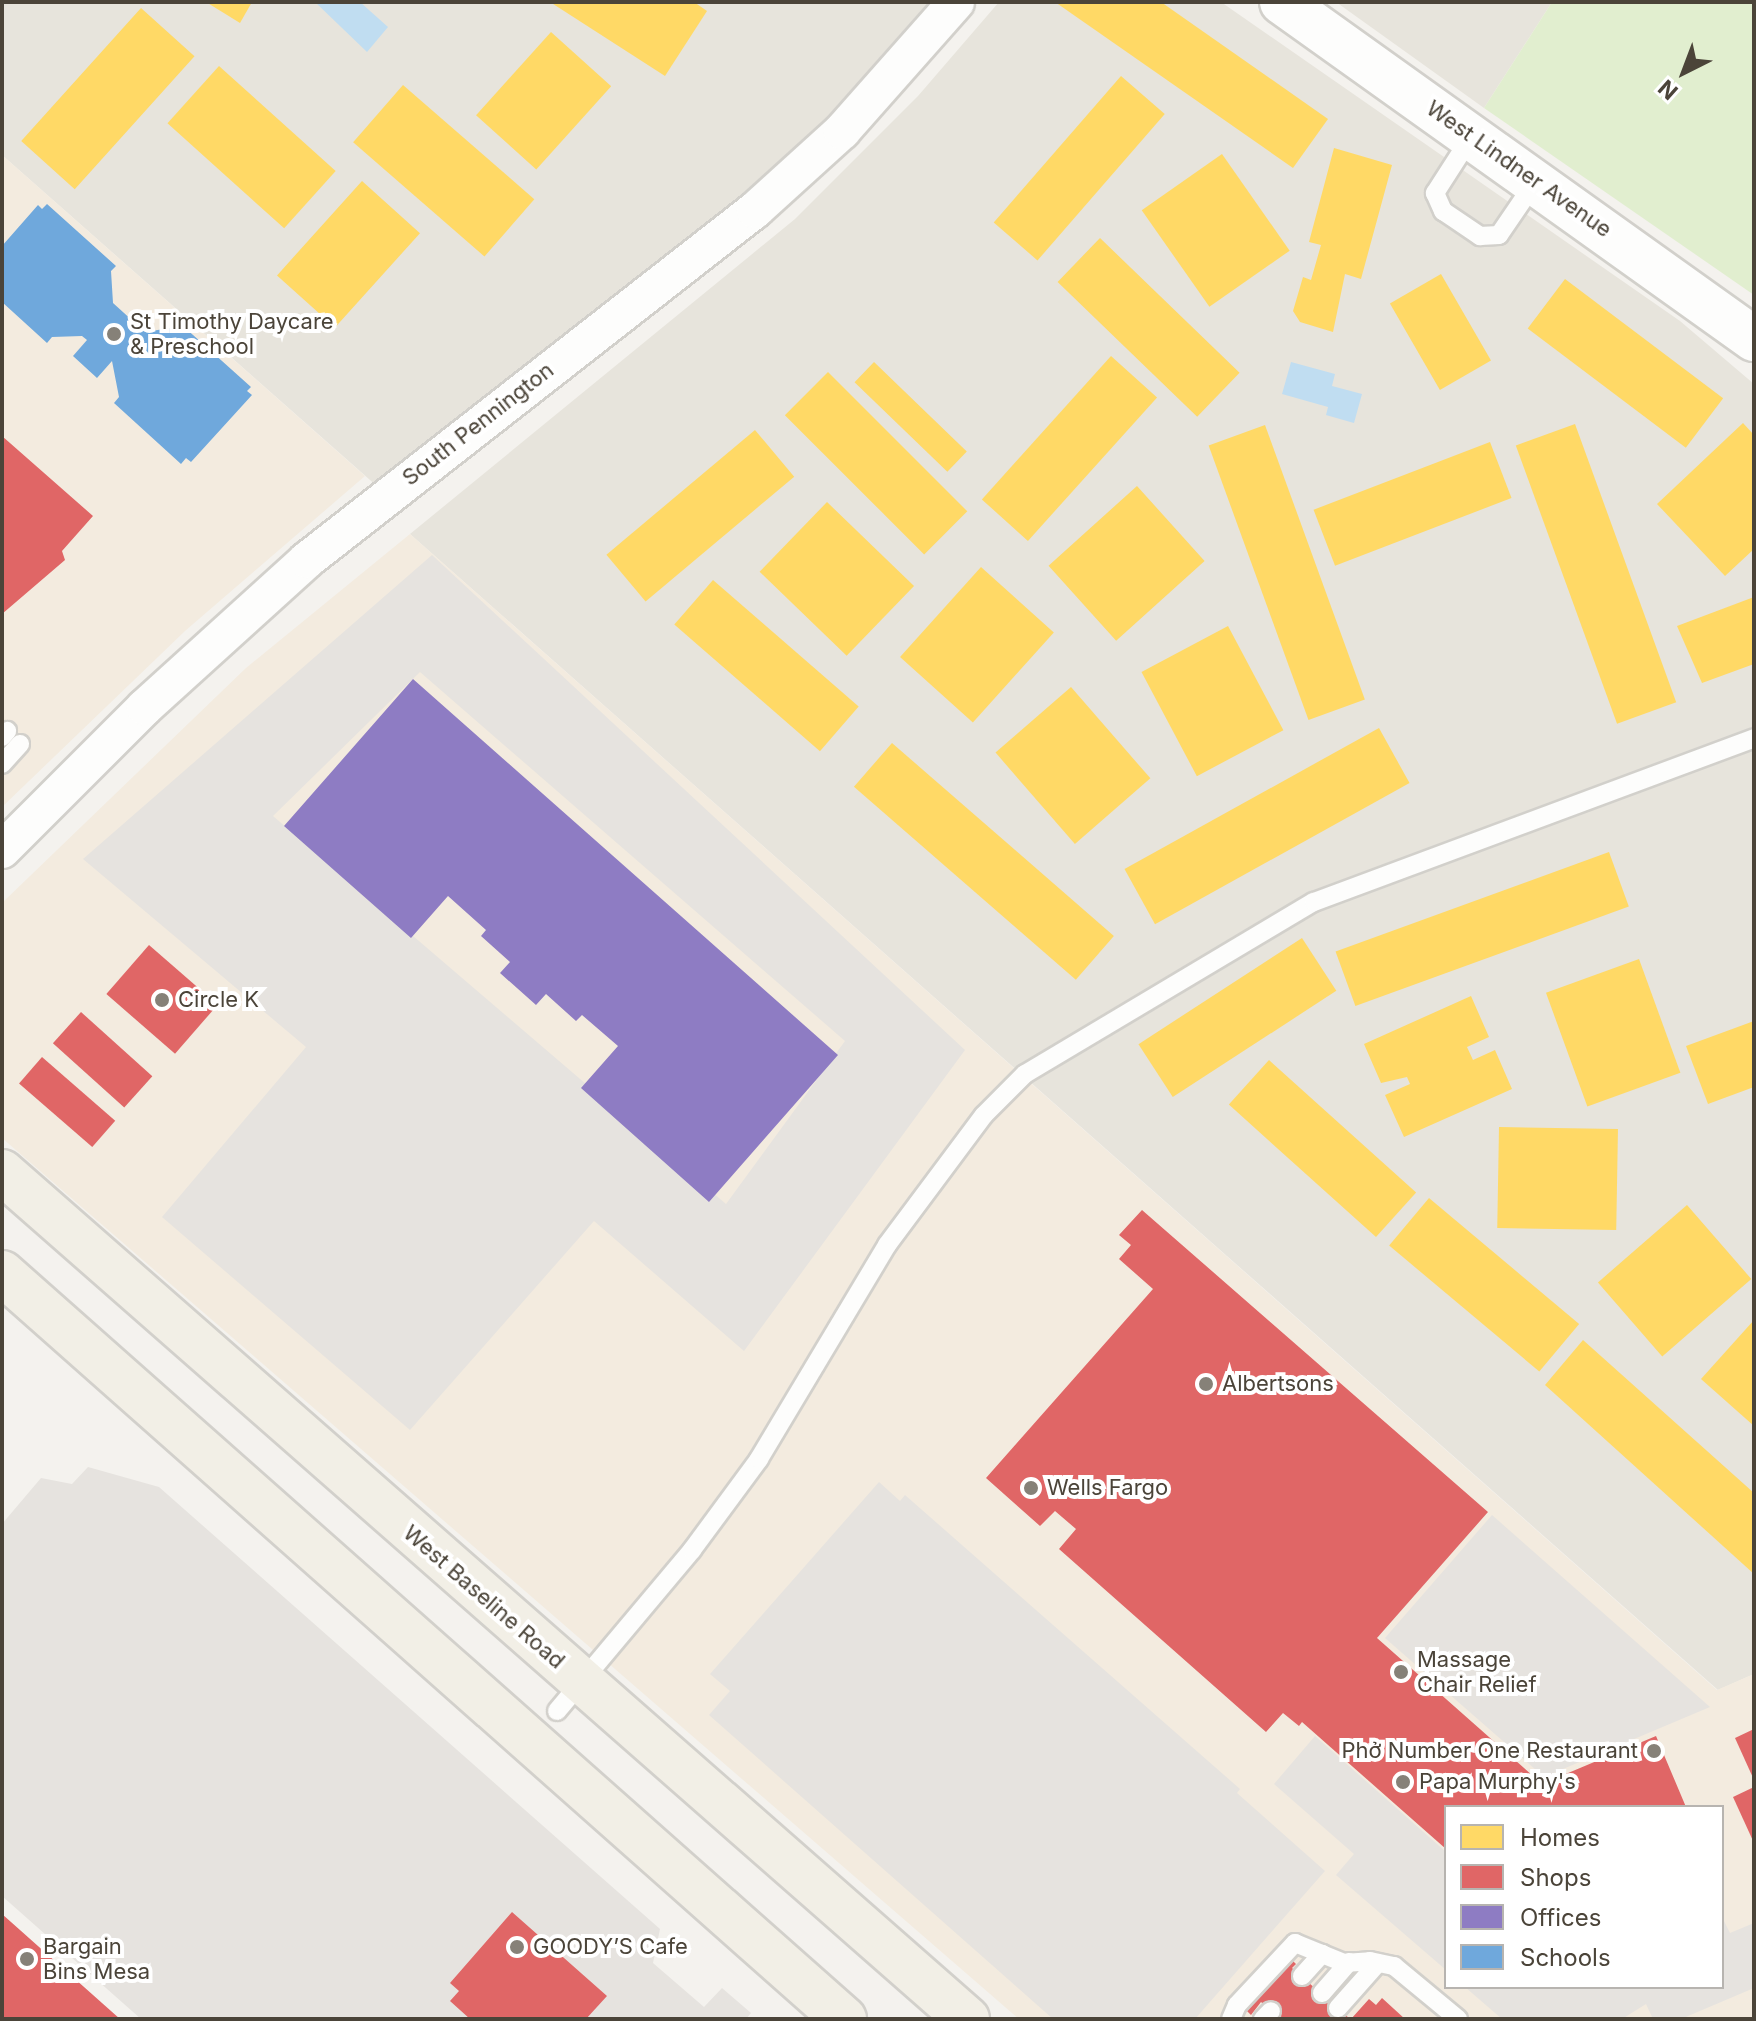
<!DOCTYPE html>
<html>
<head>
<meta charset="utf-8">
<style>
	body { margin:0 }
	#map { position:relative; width:1756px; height:2021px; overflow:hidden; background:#f4f2ee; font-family:Inter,sans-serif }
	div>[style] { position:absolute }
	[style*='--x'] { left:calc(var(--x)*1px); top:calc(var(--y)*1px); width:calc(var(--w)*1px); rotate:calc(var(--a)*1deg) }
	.residential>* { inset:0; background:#e7e4dc }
	.commercial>* { inset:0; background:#f3ebdf }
	.green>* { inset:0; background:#e1eecf }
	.parking>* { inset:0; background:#e6e3df }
	.water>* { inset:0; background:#c0ddf1 }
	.homes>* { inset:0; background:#ffd966; transform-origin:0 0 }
	.shops>* { inset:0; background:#e06666; transform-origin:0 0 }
	.offices>* { inset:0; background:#8e7cc3 }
	.schools>* { inset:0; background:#6fa8dc }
	.roads { filter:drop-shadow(2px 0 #d2d0cb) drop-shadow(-2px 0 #d2d0cb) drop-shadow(0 2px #d2d0cb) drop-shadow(0 -2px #d2d0cb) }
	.service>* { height:18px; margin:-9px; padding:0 9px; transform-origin:9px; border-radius:9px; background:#fdfdfc }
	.minor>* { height:36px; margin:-18px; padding:0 18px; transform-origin:18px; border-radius:18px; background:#fdfdfc }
	.tertiary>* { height:44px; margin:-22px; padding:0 22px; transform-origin:22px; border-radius:22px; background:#fdfdfc }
	.primary>* { height:44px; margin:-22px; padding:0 22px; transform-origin:22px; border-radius:22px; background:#f2efe6 }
	.dots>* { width:22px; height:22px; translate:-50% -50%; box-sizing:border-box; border:4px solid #fff; border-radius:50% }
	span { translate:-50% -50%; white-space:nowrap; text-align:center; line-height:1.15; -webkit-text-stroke:8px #fff; paint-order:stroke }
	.street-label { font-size:22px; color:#4b4439 }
	.poi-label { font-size:22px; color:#4b4439 }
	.left { translate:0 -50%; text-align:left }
	.right { translate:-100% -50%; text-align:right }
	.frame { position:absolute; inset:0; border:4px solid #4b4439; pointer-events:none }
	.legend { position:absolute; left:1444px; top:1805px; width:280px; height:184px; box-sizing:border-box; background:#fff; border:2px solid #b7b4b0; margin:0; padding:10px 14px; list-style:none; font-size:24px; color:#4b4439 }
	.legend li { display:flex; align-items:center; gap:16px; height:40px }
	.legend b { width:40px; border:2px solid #b7b4b0 }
	.north { position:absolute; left:1644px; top:32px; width:80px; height:80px; -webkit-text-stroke:6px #fff; paint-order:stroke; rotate:222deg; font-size:22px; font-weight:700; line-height:32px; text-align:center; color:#4b4439 }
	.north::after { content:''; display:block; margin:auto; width:28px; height:36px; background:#4b4439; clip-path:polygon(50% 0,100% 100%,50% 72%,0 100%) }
</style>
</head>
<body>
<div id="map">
	<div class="residential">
		<div style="clip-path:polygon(2px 2px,943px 2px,914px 56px,387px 495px,2px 155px)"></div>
		<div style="clip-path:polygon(999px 2px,1221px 2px,1680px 321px,1754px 384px,1754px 1674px,1718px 1690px,410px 534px,795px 219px,918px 96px)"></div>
		<div style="clip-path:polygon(1336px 2px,1552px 2px,1484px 108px)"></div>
	</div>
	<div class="commercial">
		<div style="clip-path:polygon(2px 155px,365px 476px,185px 631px,2px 807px)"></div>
		<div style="clip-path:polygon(evenodd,410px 534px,1717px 1690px,1754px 1674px,1754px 2019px,1019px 2019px,2px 1138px,2px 903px,246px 668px,410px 534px,1446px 1807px,1722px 1807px,1722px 1987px,1446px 1987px,1446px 1807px)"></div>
	</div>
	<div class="green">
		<div style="clip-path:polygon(1552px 2px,1754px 2px,1754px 295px,1484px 108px)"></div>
	</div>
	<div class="parking">
		<div style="clip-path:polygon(evenodd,432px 555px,965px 1050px,744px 1351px,594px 1221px,410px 1430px,162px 1217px,306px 1047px,83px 859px,432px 555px,420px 672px,845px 1041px,726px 1204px,273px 816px,420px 672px)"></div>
		<div style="clip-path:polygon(88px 1467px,159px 1487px,660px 1929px,653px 1963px,704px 2007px,722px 1988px,751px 2013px,746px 2019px,141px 2019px,2px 1896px,2px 1524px,41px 1478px,72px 1484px)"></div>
		<div style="clip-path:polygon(879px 1482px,900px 1501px,905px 1495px,1240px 1789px,1237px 1793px,1325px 1871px,1195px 2019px,1053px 2019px,709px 1715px,730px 1691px,710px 1674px)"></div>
		<div style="clip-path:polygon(1492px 1515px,1710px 1707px,1544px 1777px,1385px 1638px)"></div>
		<div style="clip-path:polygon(1315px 1736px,1446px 1852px,1446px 1970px,1336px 1875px,1354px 1854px,1274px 1784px)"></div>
		<div style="clip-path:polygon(1722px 1917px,1730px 1933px,1754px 1923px,1754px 1988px,1681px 2019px,1653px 2019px,1646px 2004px,1622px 2019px,1502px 2019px,1465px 1987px,1722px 1987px)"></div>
	</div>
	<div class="water">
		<div style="clip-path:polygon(315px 2px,360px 2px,388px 27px,367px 52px)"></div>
		<div style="clip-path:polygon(1291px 362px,1335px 374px,1332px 386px,1362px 394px,1354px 423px,1326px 415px,1328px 407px,1282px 394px)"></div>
	</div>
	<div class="homes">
		<div style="clip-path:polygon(206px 2px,252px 2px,240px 23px)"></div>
		<div style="clip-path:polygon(550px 2px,694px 2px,707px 11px,665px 76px)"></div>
		<div style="clip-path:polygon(1055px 2px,1161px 2px,1328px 119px,1293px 168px)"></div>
		<div style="left:141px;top:8px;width:72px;height:179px;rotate:42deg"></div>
		<div style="left:551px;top:32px;width:81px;height:112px;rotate:42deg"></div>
		<div style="left:219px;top:66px;width:157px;height:77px;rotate:42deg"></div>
		<div style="left:1121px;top:76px;width:58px;height:194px;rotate:41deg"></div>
		<div style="left:403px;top:85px;width:174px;height:76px;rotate:41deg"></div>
		<div style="clip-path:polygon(1334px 148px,1392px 165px,1361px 279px,1345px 274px,1333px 332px,1300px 322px,1293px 311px,1303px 277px,1311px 280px,1321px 245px,1309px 242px)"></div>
		<div style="left:1222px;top:154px;width:118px;height:98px;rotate:55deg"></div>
		<div style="left:362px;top:181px;width:78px;height:127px;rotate:42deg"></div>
		<div style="left:1100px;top:238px;width:194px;height:61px;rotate:44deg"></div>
		<div style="left:1441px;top:274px;width:100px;height:59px;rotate:60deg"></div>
		<div style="left:1565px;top:279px;width:198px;height:62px;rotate:37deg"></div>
		<div style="left:1111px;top:356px;width:62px;height:193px;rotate:42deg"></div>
		<div style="left:874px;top:362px;width:129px;height:28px;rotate:44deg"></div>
		<div style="left:828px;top:372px;width:197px;height:61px;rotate:45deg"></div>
		<div style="clip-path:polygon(1743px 423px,1754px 435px,1754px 549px,1725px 576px,1657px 504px)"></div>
		<div style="left:1575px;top:424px;width:296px;height:63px;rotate:70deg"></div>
		<div style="left:1265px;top:425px;width:292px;height:60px;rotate:70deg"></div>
		<div style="left:755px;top:430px;width:61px;height:194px;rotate:50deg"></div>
		<div style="left:1490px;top:442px;width:60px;height:189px;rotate:69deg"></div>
		<div style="left:1137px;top:486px;width:101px;height:119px;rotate:48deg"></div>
		<div style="left:827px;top:502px;width:121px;height:97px;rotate:44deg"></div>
		<div style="left:981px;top:567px;width:98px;height:121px;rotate:42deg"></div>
		<div style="left:713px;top:580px;width:193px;height:59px;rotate:41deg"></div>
		<div style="clip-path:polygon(1754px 597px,1754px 664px,1702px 683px,1677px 626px)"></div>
		<div style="left:1228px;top:626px;width:118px;height:98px;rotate:62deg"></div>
		<div style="left:1071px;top:687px;width:121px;height:100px;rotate:49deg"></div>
		<div style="left:1379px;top:728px;width:63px;height:291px;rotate:61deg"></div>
		<div style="left:892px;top:743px;width:294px;height:58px;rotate:41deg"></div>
		<div style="left:1609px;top:852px;width:58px;height:291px;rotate:70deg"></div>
		<div style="left:1302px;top:938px;width:63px;height:195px;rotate:57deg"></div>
		<div style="left:1639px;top:959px;width:121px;height:99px;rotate:70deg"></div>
		<div style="clip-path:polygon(1471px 996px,1489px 1037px,1467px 1047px,1473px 1060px,1495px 1050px,1512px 1089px,1404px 1137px,1385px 1095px,1410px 1084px,1407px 1077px,1381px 1083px,1364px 1044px)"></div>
		<div style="clip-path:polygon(1754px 1021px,1754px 1087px,1708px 1104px,1686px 1046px)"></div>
		<div style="left:1269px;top:1060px;width:198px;height:60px;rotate:42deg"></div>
		<div style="left:1499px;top:1127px;width:119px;height:101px;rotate:1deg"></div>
		<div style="left:1429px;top:1198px;width:196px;height:62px;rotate:40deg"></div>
		<div style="left:1687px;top:1205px;width:98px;height:118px;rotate:49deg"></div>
		<div style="clip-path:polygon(1754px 1320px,1754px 1426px,1701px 1379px)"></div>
		<div style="clip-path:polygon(1583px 1340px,1754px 1493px,1754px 1574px,1545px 1385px)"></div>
	</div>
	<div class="shops">
		<div style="clip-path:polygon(2px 436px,93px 516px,62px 551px,65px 560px,2px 614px)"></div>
		<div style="left:149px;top:945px;width:91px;height:65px;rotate:41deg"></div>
		<div style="left:81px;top:1012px;width:96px;height:42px;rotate:42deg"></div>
		<div style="left:42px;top:1057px;width:97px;height:35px;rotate:41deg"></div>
		<div style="clip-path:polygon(1142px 1210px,1488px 1512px,1377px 1638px,1542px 1784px,1656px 1736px,1686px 1807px,1446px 1807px,1446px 1849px,1302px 1722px,1299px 1726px,1283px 1713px,1266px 1732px,1059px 1549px,1076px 1529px,1055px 1511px,1040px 1526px,986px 1478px,1153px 1289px,1119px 1259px,1131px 1245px,1119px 1235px)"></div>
		<div style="clip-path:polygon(1754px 1729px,1754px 1780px,1735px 1738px)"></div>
		<div style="clip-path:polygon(1754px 1787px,1754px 1843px,1733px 1797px)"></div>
		<div style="clip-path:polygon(512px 1912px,607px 1996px,586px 2019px,470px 2019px,450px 2001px,459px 1991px,450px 1983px)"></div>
		<div style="clip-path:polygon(2px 1914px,102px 2003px,120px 2019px,2px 2019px)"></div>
		<div style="clip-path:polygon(1290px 1958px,1296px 1964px,1292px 1968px,1350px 2019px,1280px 2019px,1261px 2002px,1251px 2015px,1245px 2009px)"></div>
		<div style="clip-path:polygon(1382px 1998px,1405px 2019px,1351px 2019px,1369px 1999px,1376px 2005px)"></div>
	</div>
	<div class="offices">
		<div style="clip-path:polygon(413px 679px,838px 1055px,709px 1202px,581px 1088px,618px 1046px,582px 1015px,576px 1021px,546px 994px,536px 1005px,500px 973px,510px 962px,481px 936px,486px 930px,448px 896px,411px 938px,284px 826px)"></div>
	</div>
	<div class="schools">
		<div style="clip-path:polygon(47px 204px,116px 266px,111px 271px,113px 303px,145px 332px,183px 326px,251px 387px,247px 391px,252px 395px,191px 462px,186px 458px,181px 464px,114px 403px,119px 397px,112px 361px,97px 378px,73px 356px,87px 340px,82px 336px,52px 337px,47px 343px,2px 302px,2px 246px,38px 205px,42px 209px)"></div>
	</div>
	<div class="roads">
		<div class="service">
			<div style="--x:1471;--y:137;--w:67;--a:122.7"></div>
			<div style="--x:1435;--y:193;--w:20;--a:66"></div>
			<div style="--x:1443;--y:211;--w:45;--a:34"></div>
			<div style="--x:1480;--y:236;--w:19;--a:-3"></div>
			<div style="--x:1499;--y:235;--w:64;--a:-55.8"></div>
			<div style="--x:2;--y:737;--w:8;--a:-50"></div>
			<div style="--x:2;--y:764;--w:27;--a:-48"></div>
			<div style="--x:557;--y:1711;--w:210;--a:-50"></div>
			<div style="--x:692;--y:1550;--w:113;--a:-53.6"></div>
			<div style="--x:759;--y:1459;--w:249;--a:-59.1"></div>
			<div style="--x:887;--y:1245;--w:162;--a:-53.3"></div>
			<div style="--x:984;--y:1115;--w:58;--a:-45"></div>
			<div style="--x:1025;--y:1074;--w:336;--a:-30.8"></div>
			<div style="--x:1314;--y:902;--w:470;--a:-20.4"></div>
			<div style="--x:1302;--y:1976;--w:30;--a:-48"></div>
			<div style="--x:1322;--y:1993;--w:41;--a:-48.9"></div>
			<div style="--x:1338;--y:2008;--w:60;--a:-48.4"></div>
			<div style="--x:1231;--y:2019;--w:15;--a:-67"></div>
			<div style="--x:1237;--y:2005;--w:85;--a:-46.9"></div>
			<div style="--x:1295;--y:1943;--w:53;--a:22.2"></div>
			<div style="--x:1344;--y:1963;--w:26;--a:-4"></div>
			<div style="--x:1370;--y:1961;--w:25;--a:12"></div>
			<div style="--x:1394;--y:1966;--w:83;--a:39.6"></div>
			<div style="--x:1263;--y:2019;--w:11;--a:-45"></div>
		</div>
		<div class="minor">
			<div style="--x:2;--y:850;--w:202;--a:-45"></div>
			<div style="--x:145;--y:707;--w:219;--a:-42.2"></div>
			<div style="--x:307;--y:560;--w:569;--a:-38"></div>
			<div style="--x:755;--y:210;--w:118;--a:-42.2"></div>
			<div style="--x:842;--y:131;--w:172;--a:-48.5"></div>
		</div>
		<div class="tertiary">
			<div style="--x:1282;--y:2;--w:580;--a:35.53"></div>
		</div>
		<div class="primary">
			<div style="--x:2;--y:1172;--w:1284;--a:41.27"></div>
			<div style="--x:2;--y:1273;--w:1125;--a:41.54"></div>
		</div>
	</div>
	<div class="dots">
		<div style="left:114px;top:334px;background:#868178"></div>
		<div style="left:162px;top:1000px;background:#868178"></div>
		<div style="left:1206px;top:1384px;background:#868178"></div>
		<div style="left:1031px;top:1488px;background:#868178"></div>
		<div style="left:1401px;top:1672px;background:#868178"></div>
		<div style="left:1654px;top:1751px;background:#868178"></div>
		<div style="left:1403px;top:1782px;background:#868178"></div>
		<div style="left:517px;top:1947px;background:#868178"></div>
		<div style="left:27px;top:1959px;background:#868178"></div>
	</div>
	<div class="street-label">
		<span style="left:1519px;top:169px;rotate:35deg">West Lindner Avenue</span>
		<span style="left:478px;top:424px;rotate:-38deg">South Pennington</span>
		<span style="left:484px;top:1597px;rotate:41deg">West Baseline Road</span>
	</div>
	<div class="poi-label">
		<span class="left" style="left:130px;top:334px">St Timothy Daycare<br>&amp; Preschool</span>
		<span class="left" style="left:178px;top:1000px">Circle K</span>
		<span class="left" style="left:1222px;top:1384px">Albertsons</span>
		<span class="left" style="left:1047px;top:1488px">Wells Fargo</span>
		<span class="left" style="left:1417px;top:1672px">Massage<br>Chair Relief</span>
		<span class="right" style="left:1638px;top:1751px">Phở Number One Restaurant</span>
		<span class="left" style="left:1419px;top:1782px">Papa Murphy's</span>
		<span class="left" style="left:43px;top:1959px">Bargain<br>Bins Mesa</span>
		<span class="left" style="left:533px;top:1947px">GOODY’S Cafe</span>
	</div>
	<div class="frame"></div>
	<ul class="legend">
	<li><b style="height:22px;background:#ffd966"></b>Homes</li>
	<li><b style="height:22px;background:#e06666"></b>Shops</li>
	<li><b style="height:22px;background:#8e7cc3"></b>Offices</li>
	<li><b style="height:22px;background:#6fa8dc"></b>Schools</li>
	</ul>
	<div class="north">N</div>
</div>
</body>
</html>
